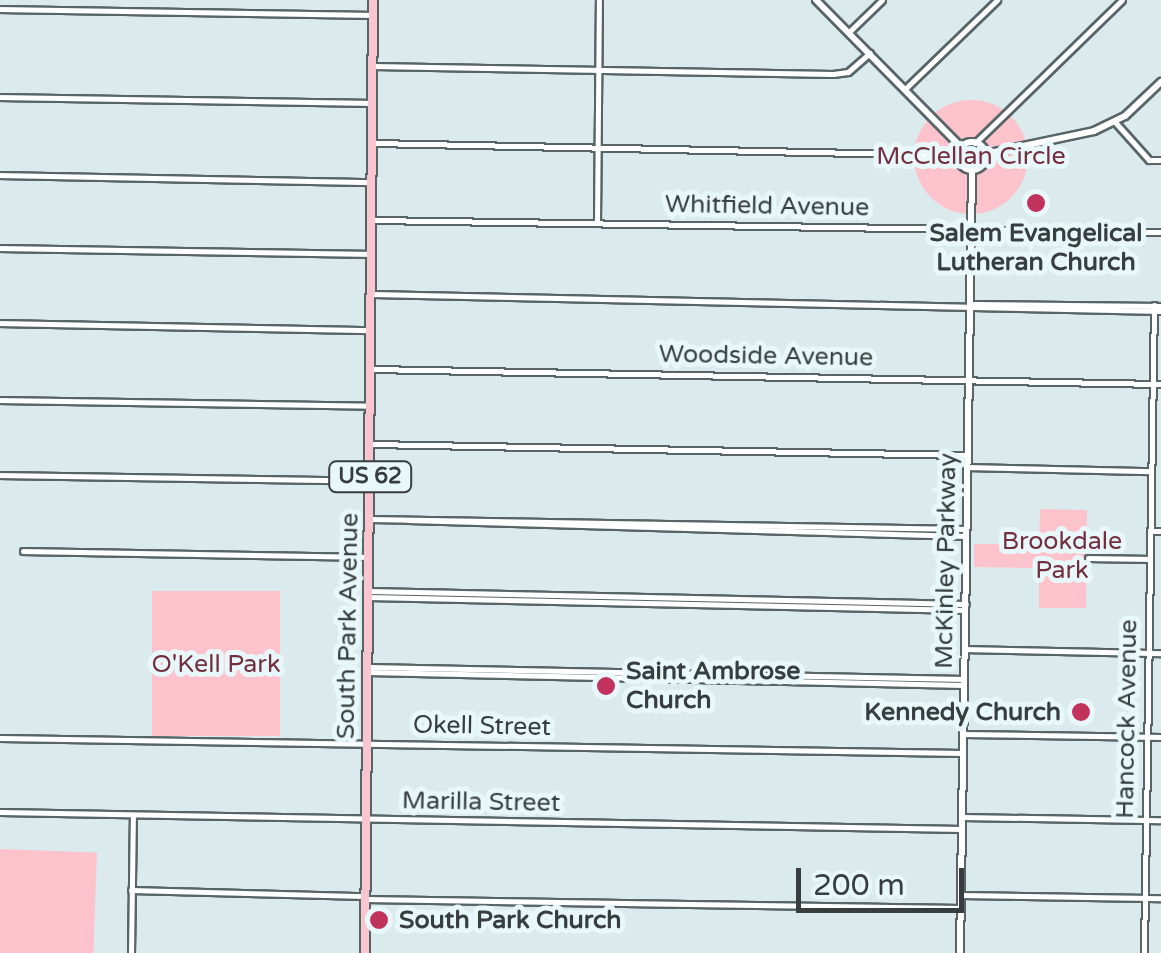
<!DOCTYPE html>
<html>
<head>
<meta charset="utf-8">
<style>
	body { margin:0 }
	#map { position:relative; width:1161px; height:953px; overflow:hidden; background:#dbebed; font-family:"Varela Round",sans-serif }
	div>[style] { position:absolute }
	[style*='--x'] { left:calc(var(--x)*1px); top:calc(var(--y)*1px); width:calc(var(--w)*1px); rotate:calc(var(--a)*1deg) }
	.green>* { inset:0; background:#fdc3cc; transform-origin:0 0 }
	.round { border-radius:50% }
	.roads { filter:drop-shadow(2px 0 #586568) drop-shadow(-2px 0 #586568) drop-shadow(0 2px #586568) drop-shadow(0 -2px #586568) }
	.minor>* { height:5px; margin:-2.5px; padding:0 2.5px; transform-origin:2.5px; border-radius:2.5px; background:#fff }
	.tertiary>* { height:6px; margin:-3px; padding:0 3px; transform-origin:3px; border-radius:3px; background:#fff }
	.tertiary>.ring { margin:-3px; padding:0; box-sizing:content-box; background:none; border:6px solid #fff; border-radius:50% }
	.primary>* { height:8px; margin:-4px; padding:0 4px; transform-origin:4px; border-radius:4px; background:#f9c5ce }
	.dots>* { width:28px; height:28px; translate:-50% -50%; box-sizing:border-box; border:5px solid #e8f8fa; border-radius:50% }
	span { translate:-50% -50%; white-space:nowrap; text-align:center; line-height:1.15; -webkit-text-stroke:10px #e8f8fa; paint-order:stroke }
	.shield-label span { padding:2px 8px; background:#e8f8fa; border:2px solid; border-radius:8px; -webkit-text-stroke-width:0 }
	.shield-label { font-size:22px; color:#383e3f; font-weight:700 }
	.park-label { font-size:25px; color:#742f3f }
	.street-label { font-size:25px; color:#383e3f }
	.poi-label { font-size:25px; color:#383e3f; font-weight:700 }
	.left { translate:0 -50%; text-align:left }
	.right { translate:-100% -50%; text-align:right }
	.scale { position:absolute; left:796px; top:868px; width:168px; height:45px; box-sizing:border-box; border:5px solid #383e3f; border-top:0; padding-left:12px; font-size:30px; line-height:35px; white-space:nowrap; color:#383e3f; -webkit-text-stroke:8px #e8f8fa; paint-order:stroke }
</style>
</head>
<body>
<div id="map">
	<div class="green">
		<div class="round" style="left:914px;top:100px;width:114px;height:114px"></div>
		<div style="clip-path:polygon(1040px 509px,1087px 510px,1086px 608px,1039px 608px,1039px 568px,974px 567px,974px 544px,1039px 544px)"></div>
		<div style="left:152px;top:591px;width:128px;height:145px"></div>
		<div style="left:0;top:849px;width:97px;height:104px;rotate:2deg"></div>
	</div>
	<div class="roads">
		<div class="minor">
			<div style="--x:0;--y:9;--w:372;--a:0.9"></div>
			<div style="--x:849;--y:32;--w:46;--a:-44.1"></div>
			<div style="--x:373;--y:66;--w:460;--a:1"></div>
			<div style="--x:833;--y:74;--w:15;--a:-8"></div>
			<div style="--x:848;--y:72;--w:29;--a:-41"></div>
			<div style="--x:906;--y:88;--w:127;--a:-44"></div>
			<div style="--x:0;--y:97;--w:372;--a:0.9"></div>
			<div style="--x:1115;--y:122;--w:51;--a:48.2"></div>
			<div style="--x:1149;--y:160;--w:12;--a:0"></div>
			<div style="--x:373;--y:143;--w:585;--a:1.18"></div>
			<div style="--x:975;--y:143;--w:205;--a:-44.2"></div>
			<div style="--x:0;--y:175;--w:372;--a:1.1"></div>
			<div style="--x:372;--y:220;--w:789;--a:0.87"></div>
			<div style="--x:597;--y:222;--w:222;--a:-89.5"></div>
			<div style="--x:0;--y:248;--w:372;--a:0.9"></div>
			<div style="--x:372;--y:294;--w:789;--a:1.23"></div>
			<div style="--x:974;--y:304;--w:187;--a:0.6"></div>
			<div style="--x:0;--y:323;--w:371;--a:1.1"></div>
			<div style="--x:371;--y:369;--w:790;--a:1.09"></div>
			<div style="--x:0;--y:400;--w:371;--a:0.9"></div>
			<div style="--x:370;--y:444;--w:597;--a:1.06"></div>
			<div style="--x:968;--y:467;--w:182;--a:1.3"></div>
			<div style="--x:0;--y:475;--w:370;--a:0.9"></div>
			<div style="--x:369;--y:519;--w:597;--a:0.96"></div>
			<div style="--x:408;--y:520;--w:558;--a:1.64"></div>
			<div style="--x:1150;--y:531;--w:11;--a:0"></div>
			<div style="--x:23;--y:551;--w:346;--a:1"></div>
			<div style="--x:1088;--y:558;--w:62;--a:0.9"></div>
			<div style="--x:369;--y:591;--w:597;--a:1.25"></div>
			<div style="--x:369;--y:597;--w:596;--a:1.25"></div>
			<div style="--x:965;--y:649;--w:196;--a:1.2"></div>
			<div style="--x:368;--y:667;--w:596;--a:1.15"></div>
			<div style="--x:368;--y:672;--w:596;--a:1.25"></div>
			<div style="--x:963;--y:734;--w:198;--a:0.9"></div>
			<div style="--x:0;--y:738;--w:963;--a:0.89"></div>
			<div style="--x:0;--y:812;--w:962;--a:1.01"></div>
			<div style="--x:962;--y:817;--w:199;--a:0.9"></div>
			<div style="--x:131;--y:890;--w:234;--a:1.5"></div>
			<div style="--x:961;--y:895;--w:200;--a:0.9"></div>
			<div style="--x:365;--y:899;--w:596;--a:0.87"></div>
			<div style="--x:131;--y:953;--w:137;--a:-89.2"></div>
			<div style="--x:1144;--y:953;--w:648;--a:-89.12"></div>
		</div>
		<div class="tertiary">
			<div style="--x:816;--y:0;--w:206;--a:45.4"></div>
			<div class="ring" style="left:958px;top:142px;width:22px;height:22px"></div>
			<div style="--x:985;--y:154;--w:111;--a:-11.9"></div>
			<div style="--x:1094;--y:131;--w:34;--a:-26"></div>
			<div style="--x:1125;--y:116;--w:50;--a:-43.4"></div>
			<div style="--x:960;--y:953;--w:784;--a:-89.12"></div>
		</div>
		<div class="primary">
			<div style="--x:365;--y:953;--w:953;--a:-89.52"></div>
		</div>
	</div>
	<div class="dots">
		<div style="left:1036px;top:203px;background:#c1325c"></div>
		<div style="left:606px;top:686px;background:#c1325c"></div>
		<div style="left:1081px;top:712px;background:#c1325c"></div>
		<div style="left:379px;top:920px;background:#c1325c"></div>
	</div>
	<div class="shield-label">
		<span style="left:370px;top:477px">US 62</span>
	</div>
	<div class="park-label">
		<span style="left:971px;top:156px">McClellan Circle</span>
		<span style="left:1062px;top:556px">Brookdale<br>Park</span>
		<span style="left:216px;top:664px">O'Kell Park</span>
	</div>
	<div class="street-label">
		<span style="left:767px;top:206px;rotate:1deg">Whitfield Avenue</span>
		<span style="left:766px;top:356px;rotate:1deg">Woodside Avenue</span>
		<span style="left:946px;top:561px;rotate:-89deg">McKinley Parkway</span>
		<span style="left:348px;top:626px;rotate:-89deg">South Park Avenue</span>
		<span style="left:1127px;top:719px;rotate:-89deg">Hancock Avenue</span>
		<span style="left:482px;top:726px;rotate:1deg">Okell Street</span>
		<span style="left:481px;top:802px;rotate:1deg">Marilla Street</span>
	</div>
	<div class="poi-label">
		<span style="left:1036px;top:248px">Salem Evangelical<br>Lutheran Church</span>
		<span class="left" style="left:626px;top:686px">Saint Ambrose<br>Church</span>
		<span class="right" style="left:1061px;top:712px">Kennedy Church</span>
		<span class="left" style="left:399px;top:920px">South Park Church</span>
	</div>
	<div class="scale">200 m</div>
</div>
</body>
</html>
